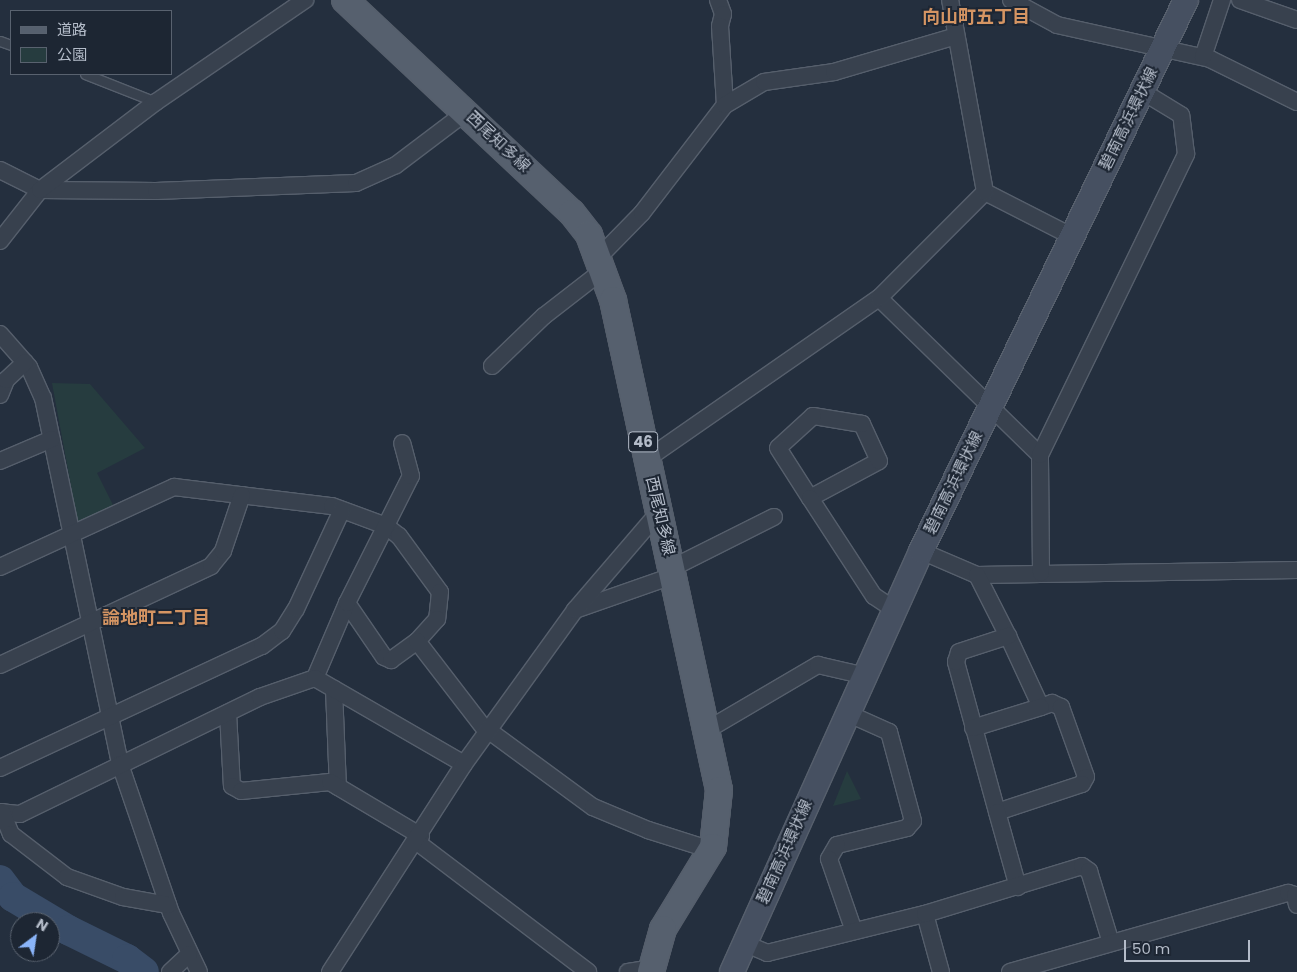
<!DOCTYPE html>
<html>
<head>
<meta charset="utf-8">
<style>
	body { margin:0 }
	#map { position:relative; width:1297px; height:972px; overflow:hidden; background:#242f3e; font-family:Poppins,"Noto Sans JP",sans-serif }
	div>[style] { position:absolute }
	[style*='--x'] { left:calc(var(--x)*1px); top:calc(var(--y)*1px); width:calc(var(--w)*1px); rotate:calc(var(--a)*1deg) }
	.green>* { inset:0; background:#263c3f }
	.river>* { height:30px; margin:-15px; padding:0 15px; transform-origin:15px; border-radius:15px; background:#394c67 }
	.roads { filter:drop-shadow(1px 0 #565f6c) drop-shadow(-1px 0 #565f6c) drop-shadow(0 1px #565f6c) drop-shadow(0 -1px #565f6c) }
	.lane>* { height:9px; margin:-4.5px; padding:0 4.5px; transform-origin:4.5px; border-radius:4.5px; background:#38414e }
	.street>* { height:16px; margin:-8px; padding:0 8px; transform-origin:8px; border-radius:8px; background:#38414e }
	.secondary>* { height:24px; margin:-12px; padding:0 12px; transform-origin:12px; border-radius:12px; background:#465061 }
	.primary>* { height:26px; margin:-13px; padding:0 13px; transform-origin:13px; border-radius:13px; background:#56606e }
	span { translate:-50% -50%; white-space:nowrap; text-align:center; line-height:1.15; -webkit-text-stroke:4px #1d2633; paint-order:stroke }
	.shield-label span { padding:1px 4px; background:#1d2633; border:1px solid; border-radius:4px; -webkit-text-stroke-width:0 }
	.shield-label { font-size:15px; color:#b4bcc9; font-weight:700 }
	.street-label { font-size:16px; color:#b4bcc9 }
	.neighbourhood-label { font-size:18px; color:#d59563; font-weight:700 }
	.legend { position:absolute; left:10px; top:10px; width:162px; height:65px; box-sizing:border-box; background:#1d2633; border:1px solid #59626f; margin:0; padding:6px 9px; list-style:none; font-size:15px; color:#b4bcc9 }
	.legend li { display:flex; align-items:center; gap:10px; height:25px }
	.legend b { width:25px; border:1px solid #59626f }
	.north { position:absolute; left:10px; top:912px; width:50px; height:50px; box-sizing:border-box; background:#1d2633; border:1px solid #59626f; border-radius:50%; rotate:31deg; font-size:14px; font-weight:700; line-height:20px; text-align:center; color:#b4bcc9 }
	.north::after { content:''; display:block; margin:auto; width:18px; height:22px; background:#8ab4f8; clip-path:polygon(50% 0,100% 100%,50% 72%,0 100%) }
	.scale { position:absolute; left:1124px; top:940px; width:126px; height:22px; box-sizing:border-box; border:2px solid #b4bcc9; border-top:0; padding-left:6px; font-size:15px; line-height:18px; white-space:nowrap; color:#b4bcc9; -webkit-text-stroke:4px #1d2633; paint-order:stroke }
</style>
</head>
<body>
<div id="map">
	<div class="green">
		<div style="clip-path:polygon(52px 383px,90px 384px,145px 448px,97px 473px,114px 507px,78px 524px)"></div>
		<div style="clip-path:polygon(847px 771px,861px 799px,833px 806px)"></div>
	</div>
	<div class="river">
		<div style="--x:0;--y:880;--w:21;--a:53"></div>
		<div style="--x:13;--y:897;--w:64;--a:31"></div>
		<div style="--x:68;--y:930;--w:66;--a:26.2"></div>
		<div style="--x:127;--y:959;--w:21;--a:37"></div>
	</div>
	<div class="roads">
		<div class="lane">
			<div style="--x:0;--y:41;--w:12;--a:20"></div>
			<div style="--x:85;--y:74;--w:76;--a:21.5"></div>
		</div>
		<div class="street">
			<div style="--x:718;--y:0;--w:15;--a:70"></div>
			<div style="--x:723;--y:14;--w:12;--a:104"></div>
			<div style="--x:720;--y:26;--w:79;--a:86.4"></div>
			<div style="--x:1011;--y:0;--w:52;--a:28.5"></div>
			<div style="--x:1057;--y:25;--w:157;--a:12.5"></div>
			<div style="--x:1210;--y:59;--w:97;--a:26.3"></div>
			<div style="--x:1240;--y:0;--w:60;--a:19.3"></div>
			<div style="--x:1203;--y:57;--w:60;--a:-71.6"></div>
			<div style="--x:0;--y:170;--w:45;--a:26.6"></div>
			<div style="--x:40;--y:190;--w:116;--a:0.5"></div>
			<div style="--x:156;--y:191;--w:200;--a:-2.3"></div>
			<div style="--x:356;--y:183;--w:44;--a:-24.2"></div>
			<div style="--x:396;--y:165;--w:88;--a:-37.1"></div>
			<div style="--x:985;--y:192;--w:99;--a:27.1"></div>
			<div style="--x:0;--y:241;--w:65;--a:-51.9"></div>
			<div style="--x:40;--y:190;--w:146;--a:-37.2"></div>
			<div style="--x:156;--y:102;--w:181;--a:-34.4"></div>
			<div style="--x:597;--y:259;--w:64;--a:-45.6"></div>
			<div style="--x:642;--y:213;--w:136;--a:-52.5"></div>
			<div style="--x:725;--y:105;--w:45;--a:-30.5"></div>
			<div style="--x:764;--y:82;--w:71;--a:-8.1"></div>
			<div style="--x:834;--y:72;--w:127;--a:-16.4"></div>
			<div style="--x:879;--y:298;--w:225;--a:44.3"></div>
			<div style="--x:0;--y:334;--w:44;--a:48.7"></div>
			<div style="--x:29;--y:367;--w:34;--a:66"></div>
			<div style="--x:43;--y:398;--w:374;--a:78.1"></div>
			<div style="--x:120;--y:764;--w:157;--a:71.1"></div>
			<div style="--x:171;--y:913;--w:65;--a:64.6"></div>
			<div style="--x:492;--y:366;--w:72;--a:-43.9"></div>
			<div style="--x:544;--y:316;--w:73;--a:-37.8"></div>
			<div style="--x:0;--y:395;--w:16;--a:-68"></div>
			<div style="--x:6;--y:380;--w:26;--a:-43"></div>
			<div style="--x:647;--y:459;--w:282;--a:-34.8"></div>
			<div style="--x:879;--y:298;--w:150;--a:-45"></div>
			<div style="--x:985;--y:192;--w:195;--a:-100.3"></div>
			<div style="--x:0;--y:461;--w:56;--a:-22.9"></div>
			<div style="--x:810;--y:498;--w:78;--a:-28.2"></div>
			<div style="--x:879;--y:461;--w:41;--a:-114.7"></div>
			<div style="--x:862;--y:424;--w:50;--a:-170.7"></div>
			<div style="--x:813;--y:416;--w:47;--a:137.6"></div>
			<div style="--x:778;--y:448;--w:59;--a:57.4"></div>
			<div style="--x:810;--y:498;--w:117;--a:56.9"></div>
			<div style="--x:874;--y:596;--w:25;--a:34"></div>
			<div style="--x:921;--y:551;--w:61;--a:23.2"></div>
			<div style="--x:977;--y:575;--w:320;--a:-0.9"></div>
			<div style="--x:0;--y:567;--w:192;--a:-24.7"></div>
			<div style="--x:174;--y:487;--w:159;--a:6.9"></div>
			<div style="--x:332;--y:506;--w:58;--a:20.3"></div>
			<div style="--x:386;--y:526;--w:16;--a:38"></div>
			<div style="--x:399;--y:536;--w:69;--a:53.8"></div>
			<div style="--x:440;--y:592;--w:27;--a:96"></div>
			<div style="--x:437;--y:619;--w:30;--a:132"></div>
			<div style="--x:672;--y:568;--w:114;--a:-26.6"></div>
			<div style="--x:1041;--y:573;--w:118;--a:-90.5"></div>
			<div style="--x:1040;--y:455;--w:335;--a:-64.1"></div>
			<div style="--x:1186;--y:154;--w:39;--a:-97"></div>
			<div style="--x:1181;--y:115;--w:44;--a:-148.8"></div>
			<div style="--x:977;--y:575;--w:68;--a:63.1"></div>
			<div style="--x:1008;--y:636;--w:78;--a:65.1"></div>
			<div style="--x:1041;--y:707;--w:12;--a:-20"></div>
			<div style="--x:1052;--y:703;--w:10;--a:24"></div>
			<div style="--x:1061;--y:707;--w:74;--a:70.3"></div>
			<div style="--x:1086;--y:777;--w:8;--a:120"></div>
			<div style="--x:1082;--y:784;--w:89;--a:161.8"></div>
			<div style="--x:997;--y:812;--w:156;--a:-105.3"></div>
			<div style="--x:956;--y:662;--w:10;--a:-73"></div>
			<div style="--x:959;--y:652;--w:52;--a:-18.1"></div>
			<div style="--x:347;--y:603;--w:65;--a:55.6"></div>
			<div style="--x:384;--y:657;--w:8;--a:23"></div>
			<div style="--x:391;--y:660;--w:32;--a:-36"></div>
			<div style="--x:417;--y:641;--w:115;--a:52.4"></div>
			<div style="--x:575;--y:610;--w:106;--a:-19.3"></div>
			<div style="--x:0;--y:665;--w:233;--a:-25.1"></div>
			<div style="--x:211;--y:566;--w:19;--a:-51"></div>
			<div style="--x:223;--y:551;--w:59;--a:-71.3"></div>
			<div style="--x:315;--y:678;--w:82;--a:-66.9"></div>
			<div style="--x:347;--y:603;--w:142;--a:-63.3"></div>
			<div style="--x:411;--y:476;--w:34;--a:-105"></div>
			<div style="--x:334;--y:689;--w:98;--a:87.7"></div>
			<div style="--x:228;--y:713;--w:73;--a:86.9"></div>
			<div style="--x:232;--y:786;--w:10;--a:29"></div>
			<div style="--x:241;--y:791;--w:89;--a:-5.8"></div>
			<div style="--x:330;--y:782;--w:106;--a:30.7"></div>
			<div style="--x:849;--y:714;--w:44;--a:24.2"></div>
			<div style="--x:889;--y:732;--w:92;--a:74.9"></div>
			<div style="--x:913;--y:821;--w:9;--a:131"></div>
			<div style="--x:907;--y:828;--w:72;--a:166.3"></div>
			<div style="--x:837;--y:845;--w:16;--a:120"></div>
			<div style="--x:829;--y:859;--w:76;--a:70.9"></div>
			<div style="--x:973;--y:728;--w:71;--a:-17.2"></div>
			<div style="--x:488;--y:730;--w:130;--a:36.3"></div>
			<div style="--x:593;--y:807;--w:60;--a:22.7"></div>
			<div style="--x:648;--y:830;--w:66;--a:17.6"></div>
			<div style="--x:707;--y:730;--w:129;--a:-30.4"></div>
			<div style="--x:818;--y:665;--w:49;--a:12.9"></div>
			<div style="--x:0;--y:768;--w:289;--a:-25"></div>
			<div style="--x:262;--y:646;--w:25;--a:-37"></div>
			<div style="--x:282;--y:631;--w:26;--a:-58"></div>
			<div style="--x:296;--y:609;--w:109;--a:-65.1"></div>
			<div style="--x:0;--y:812;--w:20;--a:6"></div>
			<div style="--x:20;--y:814;--w:267;--a:-26"></div>
			<div style="--x:260;--y:697;--w:58;--a:-19.1"></div>
			<div style="--x:315;--y:678;--w:172;--a:30"></div>
			<div style="--x:2;--y:812;--w:24;--a:68"></div>
			<div style="--x:11;--y:834;--w:71;--a:37.5"></div>
			<div style="--x:67;--y:877;--w:59;--a:19.7"></div>
			<div style="--x:123;--y:897;--w:46;--a:10.1"></div>
			<div style="--x:997;--y:812;--w:78;--a:74.4"></div>
			<div style="--x:417;--y:842;--w:215;--a:37.2"></div>
			<div style="--x:925;--y:914;--w:60;--a:74.6"></div>
			<div style="--x:746;--y:944;--w:23;--a:23"></div>
			<div style="--x:767;--y:953;--w:163;--a:-13.9"></div>
			<div style="--x:925;--y:914;--w:164;--a:-17"></div>
			<div style="--x:1082;--y:866;--w:9;--a:36"></div>
			<div style="--x:1089;--y:871;--w:75;--a:73"></div>
			<div style="--x:170;--y:972;--w:26;--a:-43"></div>
			<div style="--x:330;--y:972;--w:247;--a:-57.2"></div>
			<div style="--x:464;--y:764;--w:190;--a:-54.2"></div>
			<div style="--x:575;--y:610;--w:129;--a:-49.4"></div>
			<div style="--x:628;--y:972;--w:24;--a:-9"></div>
			<div style="--x:1010;--y:972;--w:289;--a:-15.9"></div>
			<div style="--x:1288;--y:893;--w:7;--a:16"></div>
			<div style="--x:1295;--y:895;--w:10;--a:79"></div>
		</div>
		<div class="secondary">
			<div style="--x:732;--y:972;--w:461;--a:-65.8"></div>
			<div style="--x:921;--y:551;--w:611;--a:-64.32"></div>
		</div>
		<div class="primary">
			<div style="--x:345;--y:0;--w:311;--a:43.2"></div>
			<div style="--x:572;--y:213;--w:28;--a:52"></div>
			<div style="--x:589;--y:235;--w:69;--a:69.7"></div>
			<div style="--x:613;--y:300;--w:501;--a:77.79"></div>
			<div style="--x:719;--y:790;--w:57;--a:96"></div>
			<div style="--x:713;--y:847;--w:96;--a:121.4"></div>
			<div style="--x:663;--y:929;--w:45;--a:105.6"></div>
		</div>
	</div>
	<div class="shield-label">
		<span style="left:643px;top:442px">46</span>
	</div>
	<div class="street-label">
		<span style="left:1129px;top:119px;rotate:-64deg">碧南高浜環状線</span>
		<span style="left:498px;top:142px;rotate:43deg">西尾知多線</span>
		<span style="left:954px;top:483px;rotate:-64deg">碧南高浜環状線</span>
		<span style="left:660px;top:516px;rotate:77deg">西尾知多線</span>
		<span style="left:785px;top:852px;rotate:-66deg">碧南高浜環状線</span>
	</div>
	<div class="neighbourhood-label">
		<span style="left:976px;top:17px">向山町五丁目</span>
		<span style="left:156px;top:618px">論地町二丁目</span>
	</div>
	<ul class="legend">
	<li><b style="height:6px;background:#56606e"></b>道路</li>
	<li><b style="height:14px;background:#263c3f"></b>公園</li>
	</ul>
	<div class="north">N</div>
	<div class="scale">50 m</div>
</div>
</body>
</html>
